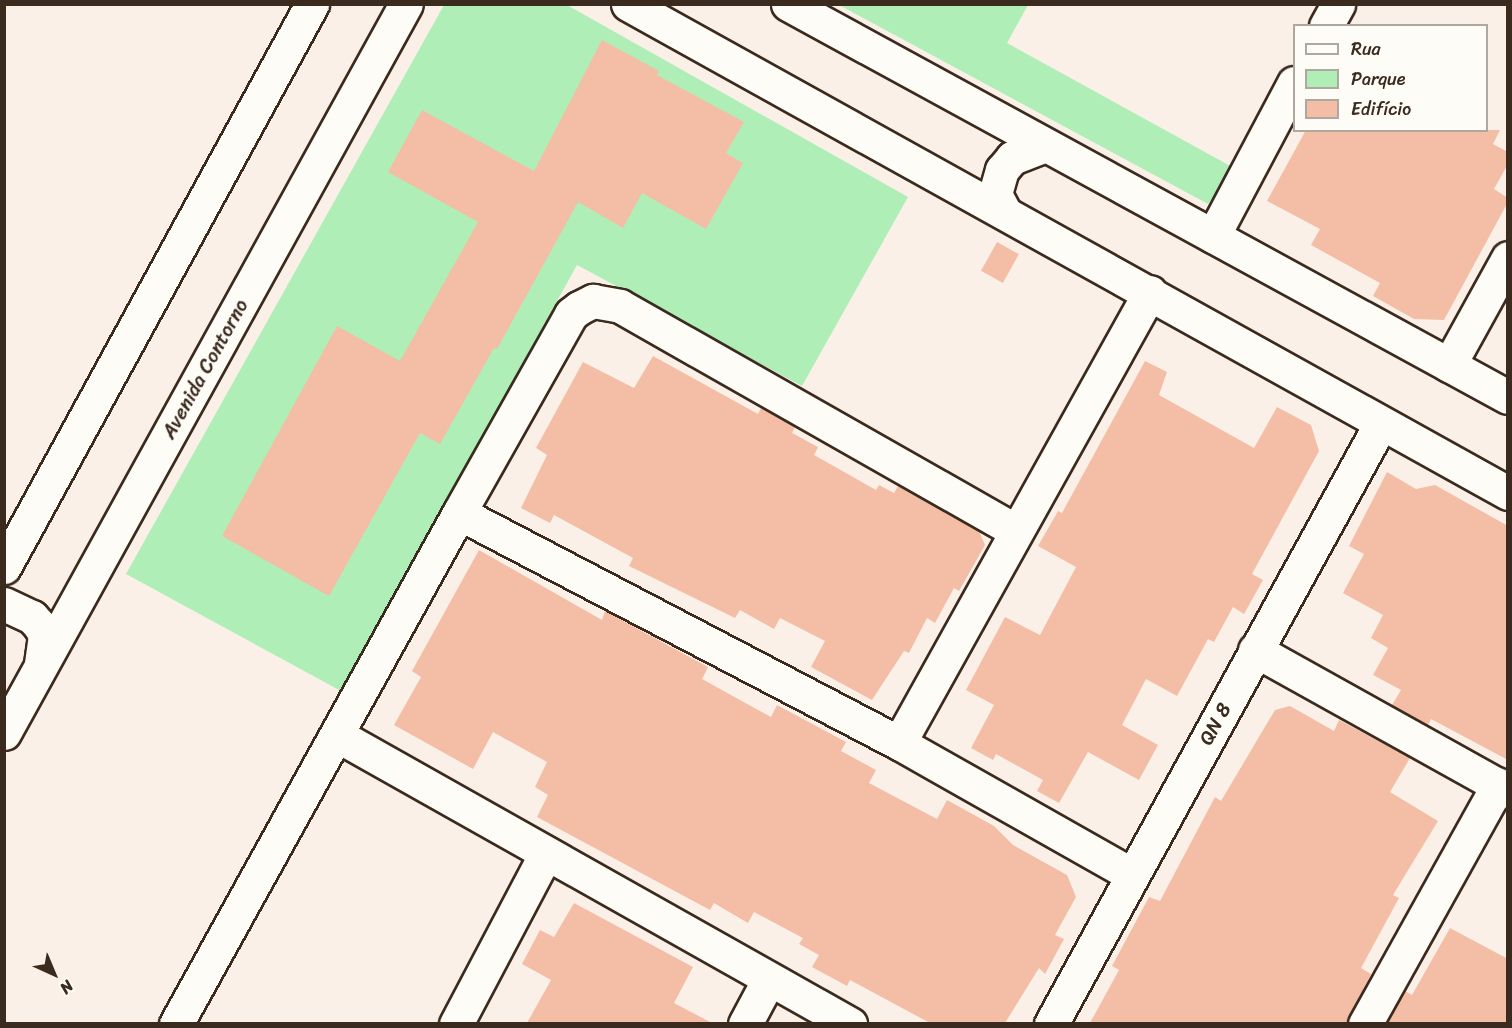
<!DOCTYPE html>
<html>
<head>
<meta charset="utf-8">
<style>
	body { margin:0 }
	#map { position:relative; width:1512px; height:1028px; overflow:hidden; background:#fbf0e7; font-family:Sriracha,sans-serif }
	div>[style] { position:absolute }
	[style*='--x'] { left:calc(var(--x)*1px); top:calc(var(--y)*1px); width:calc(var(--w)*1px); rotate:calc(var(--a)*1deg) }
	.green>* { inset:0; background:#afefb7 }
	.building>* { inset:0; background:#f3bea5; transform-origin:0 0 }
	.roads { filter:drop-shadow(2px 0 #3b2a1e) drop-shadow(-2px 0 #3b2a1e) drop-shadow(0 2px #3b2a1e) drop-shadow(0 -2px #3b2a1e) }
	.minor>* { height:33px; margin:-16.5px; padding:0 16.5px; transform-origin:16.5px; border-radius:16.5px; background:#fdfcf7 }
	.major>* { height:33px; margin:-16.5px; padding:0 16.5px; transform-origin:16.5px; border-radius:16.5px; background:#fdfcf7 }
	span { translate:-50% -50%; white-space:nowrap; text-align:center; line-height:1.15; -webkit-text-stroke:5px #fdfcf7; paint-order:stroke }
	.street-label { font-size:20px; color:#3b2a1e }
	.frame { position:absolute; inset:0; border:6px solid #3b2a1e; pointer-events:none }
	.legend { position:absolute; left:1293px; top:24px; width:195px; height:108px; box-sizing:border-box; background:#fdfcf7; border:2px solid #afa8a0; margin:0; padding:8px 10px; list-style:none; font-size:18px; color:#3b2a1e }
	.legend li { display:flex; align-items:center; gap:12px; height:30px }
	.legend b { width:30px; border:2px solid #afa8a0 }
	.north { position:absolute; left:24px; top:944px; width:60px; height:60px; -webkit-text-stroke:4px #fdfcf7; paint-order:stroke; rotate:136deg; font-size:16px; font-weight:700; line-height:24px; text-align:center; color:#3b2a1e }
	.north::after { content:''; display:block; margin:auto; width:21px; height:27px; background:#3b2a1e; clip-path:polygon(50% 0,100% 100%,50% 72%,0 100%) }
</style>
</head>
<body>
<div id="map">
	<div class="green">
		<div style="clip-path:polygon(444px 5px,567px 5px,908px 197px,802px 386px,577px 265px,341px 691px,126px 574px)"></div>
		<div style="clip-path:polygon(839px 5px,1028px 5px,1007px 43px,1234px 168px,1208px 204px)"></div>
	</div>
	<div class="building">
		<div style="clip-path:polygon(602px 40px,659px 71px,657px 75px,744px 122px,726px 153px,743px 163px,706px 229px,642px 193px,623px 228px,578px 202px,497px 349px,494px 348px,440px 444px,420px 433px,329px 596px,222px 536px,337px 326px,400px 361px,478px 222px,388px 172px,422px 110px,534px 171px)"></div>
		<div style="clip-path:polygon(1306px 130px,1500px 130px,1493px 144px,1508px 152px,1508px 164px,1494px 189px,1508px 198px,1508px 202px,1444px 320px,1414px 319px,1373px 296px,1380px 283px,1311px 245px,1320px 229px,1267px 201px)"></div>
		<div style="left:997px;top:242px;width:25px;height:33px;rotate:29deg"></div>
		<div style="clip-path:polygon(653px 356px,758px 414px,761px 408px,795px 427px,792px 433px,818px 447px,814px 455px,876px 490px,879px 485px,894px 493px,898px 486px,979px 531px,985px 545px,959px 591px,954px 588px,935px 623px,927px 618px,909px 653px,904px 651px,872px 700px,811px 667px,825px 641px,780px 618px,774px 629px,740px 610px,735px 618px,629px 566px,633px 558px,554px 515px,550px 523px,521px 508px,547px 455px,536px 448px,583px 362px,634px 388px)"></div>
		<div style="clip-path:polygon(1145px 361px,1167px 372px,1159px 395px,1254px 448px,1277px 407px,1311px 425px,1319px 451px,1252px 574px,1263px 580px,1244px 614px,1233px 607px,1214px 642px,1208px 639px,1177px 696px,1146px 679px,1122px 725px,1158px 745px,1139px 780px,1088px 752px,1059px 803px,1037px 791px,1043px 780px,996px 754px,993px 760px,971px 748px,994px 705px,966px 690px,1005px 617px,1040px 635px,1076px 567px,1038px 546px,1058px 511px,1062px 513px)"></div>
		<div style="clip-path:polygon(1387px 472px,1416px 489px,1435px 485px,1508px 526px,1508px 760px,1431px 719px,1428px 725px,1392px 705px,1401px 690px,1373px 675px,1388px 648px,1371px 638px,1383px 615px,1343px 593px,1364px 554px,1349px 546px)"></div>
		<div style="clip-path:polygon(479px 550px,602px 620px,605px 611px,708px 667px,702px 679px,771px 717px,777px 705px,846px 742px,841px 751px,876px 770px,869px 783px,937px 819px,947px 800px,994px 826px,1013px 845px,1067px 875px,1076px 897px,1055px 935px,1064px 939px,1045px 974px,1039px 968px,1005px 1023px,930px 1023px,850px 980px,847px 986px,812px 967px,819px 955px,799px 944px,803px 938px,754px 912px,748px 923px,714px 903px,710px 910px,537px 817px,548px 795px,535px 787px,547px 762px,493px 732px,473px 769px,394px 725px,421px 677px,412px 671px)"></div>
		<div style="clip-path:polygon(1290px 706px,1334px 731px,1339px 720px,1410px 758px,1390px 792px,1438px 821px,1393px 895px,1399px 898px,1361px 968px,1371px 974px,1346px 1023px,1090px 1023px,1119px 970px,1112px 966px,1149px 897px,1160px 901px,1215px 797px,1221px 801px,1275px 710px)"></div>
		<div style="clip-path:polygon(574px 903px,693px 967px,674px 1003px,712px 1023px,527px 1023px,551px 980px,522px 964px,540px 930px,554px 937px)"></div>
		<div style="clip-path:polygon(1450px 928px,1508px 959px,1508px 1023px,1387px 1023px,1405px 991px,1412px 995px)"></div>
	</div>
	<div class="roads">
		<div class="minor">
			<div style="--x:1326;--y:26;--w:25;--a:-61"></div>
			<div style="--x:1213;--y:236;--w:173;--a:-62.1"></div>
			<div style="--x:1449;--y:365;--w:122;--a:-61.1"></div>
			<div style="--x:459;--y:513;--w:496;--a:27.6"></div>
			<div style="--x:899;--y:743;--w:268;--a:29.5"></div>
			<div style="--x:1255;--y:650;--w:290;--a:29.1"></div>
			<div style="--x:337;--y:735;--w:589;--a:29.39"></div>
			<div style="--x:899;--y:743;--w:516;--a:-60.9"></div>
			<div style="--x:176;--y:1024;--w:584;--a:-61.02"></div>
			<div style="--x:459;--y:513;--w:228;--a:-60.6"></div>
			<div style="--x:571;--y:314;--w:10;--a:-37"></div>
			<div style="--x:579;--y:308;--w:16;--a:-27"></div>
			<div style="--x:593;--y:301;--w:27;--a:10"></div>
			<div style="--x:620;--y:306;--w:453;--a:29.6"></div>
			<div style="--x:456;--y:1024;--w:193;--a:-62.2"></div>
			<div style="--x:745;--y:1024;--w:51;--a:-61.9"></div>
			<div style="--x:1051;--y:1024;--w:683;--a:-61.22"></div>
			<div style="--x:1365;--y:1024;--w:274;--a:-60.9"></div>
		</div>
		<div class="major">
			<div style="--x:628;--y:4;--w:1007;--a:29.06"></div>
			<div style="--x:788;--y:4;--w:820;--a:28.63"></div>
			<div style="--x:1004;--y:211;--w:19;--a:-118"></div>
			<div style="--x:995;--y:194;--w:25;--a:-74"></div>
			<div style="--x:1002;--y:170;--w:16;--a:-50"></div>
			<div style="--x:1012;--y:158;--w:33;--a:-21"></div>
			<div style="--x:4;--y:567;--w:642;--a:-61.32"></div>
			<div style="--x:4;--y:604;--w:31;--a:25"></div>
			<div style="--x:32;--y:617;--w:12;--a:48"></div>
			<div style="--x:40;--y:626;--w:10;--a:61"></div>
			<div style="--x:45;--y:635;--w:30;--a:98"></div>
			<div style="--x:4;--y:733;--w:832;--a:-61.13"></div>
		</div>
	</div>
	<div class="street-label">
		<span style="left:205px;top:369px;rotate:-61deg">Avenida Contorno</span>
		<span style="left:1215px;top:724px;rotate:-61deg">QN 8</span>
	</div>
	<div class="frame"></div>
	<ul class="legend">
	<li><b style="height:8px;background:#fdfcf7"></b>Rua</li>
	<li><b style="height:16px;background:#afefb7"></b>Parque</li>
	<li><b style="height:16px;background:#f3bea5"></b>Edifício</li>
	</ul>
	<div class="north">N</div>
</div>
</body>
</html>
